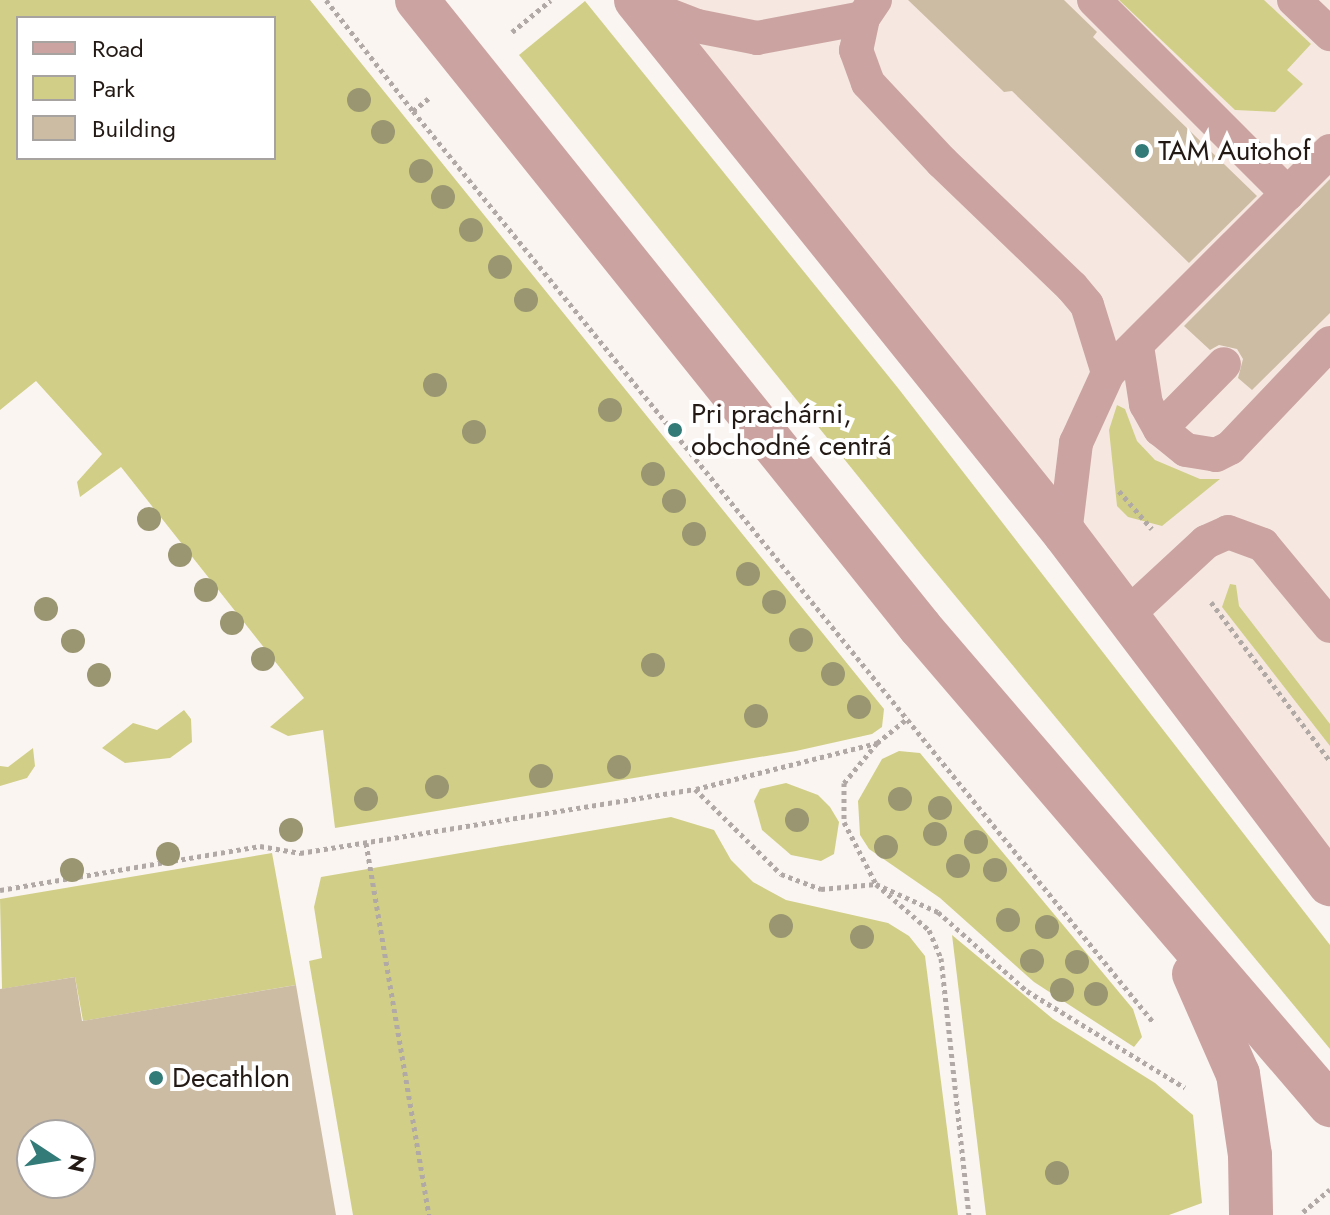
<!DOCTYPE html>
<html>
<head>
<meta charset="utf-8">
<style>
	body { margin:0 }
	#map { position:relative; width:1330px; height:1215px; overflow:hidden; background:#fbf5f2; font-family:Jost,sans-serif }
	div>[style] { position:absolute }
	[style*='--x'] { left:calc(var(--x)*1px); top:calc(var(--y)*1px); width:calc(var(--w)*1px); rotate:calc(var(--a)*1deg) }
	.built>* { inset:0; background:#f6e8e0 }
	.green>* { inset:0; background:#d1cf87 }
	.building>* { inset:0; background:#cdbca4 }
	.path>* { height:5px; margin-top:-2.5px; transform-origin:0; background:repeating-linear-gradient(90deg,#b1a9a5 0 4px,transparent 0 8px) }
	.lane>* { height:34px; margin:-17px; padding:0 17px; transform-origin:17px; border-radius:17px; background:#cba4a2 }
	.street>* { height:44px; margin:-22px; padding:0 22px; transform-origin:22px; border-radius:22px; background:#cba4a2 }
	.trees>* { width:24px; height:24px; margin:-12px; border-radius:50%; background:#9a9672 }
	.dots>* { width:22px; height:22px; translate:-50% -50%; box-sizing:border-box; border:4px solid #fff; border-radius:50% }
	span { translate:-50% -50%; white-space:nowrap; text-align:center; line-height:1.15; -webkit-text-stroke:8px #fff; paint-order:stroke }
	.poi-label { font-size:28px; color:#241a15 }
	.left { translate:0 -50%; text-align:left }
	.legend { position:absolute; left:16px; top:16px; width:260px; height:144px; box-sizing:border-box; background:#fff; border:2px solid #a7a3a1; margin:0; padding:10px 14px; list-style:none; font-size:24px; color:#241a15 }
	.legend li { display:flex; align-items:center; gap:16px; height:40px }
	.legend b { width:40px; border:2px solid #a7a3a1 }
	.north { position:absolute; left:16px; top:1119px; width:80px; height:80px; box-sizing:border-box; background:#fff; border:2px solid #a7a3a1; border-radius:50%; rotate:102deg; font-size:22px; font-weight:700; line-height:32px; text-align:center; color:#241a15 }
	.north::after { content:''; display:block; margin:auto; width:28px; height:36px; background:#327b78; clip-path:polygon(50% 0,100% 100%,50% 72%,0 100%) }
</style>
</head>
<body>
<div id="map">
	<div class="built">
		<div style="clip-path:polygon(636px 0,1330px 0,1330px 871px)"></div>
	</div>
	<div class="green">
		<div style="clip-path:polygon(evenodd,0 0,310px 0,884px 709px,882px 727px,872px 734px,796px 751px,335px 828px,323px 730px,288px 736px,270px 727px,304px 698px,121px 467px,80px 497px,77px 482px,102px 454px,36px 381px,0 410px,0 0,18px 18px,274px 18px,274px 158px,18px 158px,18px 18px)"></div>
		<div style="clip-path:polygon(1119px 0,1264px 0,1311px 44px,1287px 70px,1303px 84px,1275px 112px,1235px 110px)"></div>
		<div style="clip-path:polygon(585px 1px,898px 388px,1330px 945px,1330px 1049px,923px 557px,519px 55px)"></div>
		<div style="clip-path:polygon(1117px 405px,1125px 409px,1137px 441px,1155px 460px,1200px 479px,1220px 479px,1162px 526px,1128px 517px,1117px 506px,1109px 430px)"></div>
		<div style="clip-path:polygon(1230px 584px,1236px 585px,1239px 606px,1330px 724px,1330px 746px,1222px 607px)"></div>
		<div style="clip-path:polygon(184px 710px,191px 719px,192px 742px,170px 758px,125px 763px,102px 748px,133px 723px,157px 730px)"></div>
		<div style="clip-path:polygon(33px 748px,35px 766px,27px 778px,0 786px,0 766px,8px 767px)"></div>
		<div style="clip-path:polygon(899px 751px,920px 753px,1133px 1009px,1142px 1037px,1134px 1047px,1034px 982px,940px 898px,869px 849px,860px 835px,858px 801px,882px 759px)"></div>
		<div style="clip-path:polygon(786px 783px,818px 795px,830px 807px,839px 822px,834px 854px,821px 861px,791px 855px,762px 830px,754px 801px,760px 789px)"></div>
		<div style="clip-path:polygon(671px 817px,714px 830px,731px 860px,753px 882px,786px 900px,888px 923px,909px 936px,925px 956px,958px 1215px,353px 1215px,309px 961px,322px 958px,314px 907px,321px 877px)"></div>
		<div style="clip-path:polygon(272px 853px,296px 985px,83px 1021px,75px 977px,2px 989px,0 899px)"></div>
		<div style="clip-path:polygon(952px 935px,1053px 1019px,1155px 1083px,1193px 1115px,1202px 1203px,1169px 1215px,986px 1215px)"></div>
	</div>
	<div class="building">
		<div style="clip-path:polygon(908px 0,1064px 0,1097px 32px,1093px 37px,1257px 196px,1189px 263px,1012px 91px,1004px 92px)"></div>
		<div style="clip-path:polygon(1330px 179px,1330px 313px,1252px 390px,1238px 378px,1243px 359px,1237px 349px,1219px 345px,1210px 350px,1184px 326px)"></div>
		<div style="clip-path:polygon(evenodd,75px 977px,82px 1021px,296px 985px,336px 1215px,0 1215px,0 989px,75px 977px,32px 1135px,80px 1135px,80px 1183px,32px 1183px,32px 1135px)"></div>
	</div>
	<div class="path">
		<div style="--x:326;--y:0;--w:141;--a:51.9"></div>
		<div style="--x:413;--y:111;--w:21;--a:-39"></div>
		<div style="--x:512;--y:32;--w:50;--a:-39.4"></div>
		<div style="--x:413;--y:111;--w:1175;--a:50.91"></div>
		<div style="--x:1119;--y:491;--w:50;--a:49"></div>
		<div style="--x:1211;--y:602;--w:199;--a:53.2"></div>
		<div style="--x:877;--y:743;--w:52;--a:129.5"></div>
		<div style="--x:844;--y:783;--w:39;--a:90"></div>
		<div style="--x:844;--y:822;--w:70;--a:62.7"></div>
		<div style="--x:876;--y:884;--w:70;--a:41"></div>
		<div style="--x:929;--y:930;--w:30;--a:67"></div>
		<div style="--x:941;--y:958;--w:259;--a:83.8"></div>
		<div style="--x:696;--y:789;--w:187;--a:-14.3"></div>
		<div style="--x:877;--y:743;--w:40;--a:-39"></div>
		<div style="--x:366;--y:843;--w:377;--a:80.4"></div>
		<div style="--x:0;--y:890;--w:264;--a:-9.6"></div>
		<div style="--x:260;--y:846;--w:41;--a:9.9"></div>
		<div style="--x:300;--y:853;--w:400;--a:-9.2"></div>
		<div style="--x:695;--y:789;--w:121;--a:44.7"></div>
		<div style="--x:781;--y:874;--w:43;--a:20.6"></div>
		<div style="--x:821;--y:889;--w:55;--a:-5.2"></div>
		<div style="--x:876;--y:884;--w:68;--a:24.3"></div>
		<div style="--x:938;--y:912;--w:119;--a:41.6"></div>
		<div style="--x:1027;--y:991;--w:185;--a:31.5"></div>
		<div style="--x:1303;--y:1212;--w:35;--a:-40"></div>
	</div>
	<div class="lane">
		<div style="--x:875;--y:0;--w:22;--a:124"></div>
		<div style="--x:863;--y:18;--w:33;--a:102"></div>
		<div style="--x:856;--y:50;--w:35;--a:70"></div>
		<div style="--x:868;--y:83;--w:108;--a:46.9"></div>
		<div style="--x:942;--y:162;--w:180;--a:43.9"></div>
		<div style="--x:1072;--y:287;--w:23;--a:50"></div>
		<div style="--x:1087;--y:305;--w:71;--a:72.8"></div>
		<div style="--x:1094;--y:0;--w:274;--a:45"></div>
		<div style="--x:1294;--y:0;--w:50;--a:43.4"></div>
		<div style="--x:638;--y:3;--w:63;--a:21.3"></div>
		<div style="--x:697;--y:26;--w:61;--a:11.3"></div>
		<div style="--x:757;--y:38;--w:108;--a:-10.7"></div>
		<div style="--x:1137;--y:346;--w:59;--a:81.2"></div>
		<div style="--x:1146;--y:404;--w:29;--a:61"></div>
		<div style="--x:1160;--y:429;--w:33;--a:39"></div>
		<div style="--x:1186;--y:450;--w:30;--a:9"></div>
		<div style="--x:1216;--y:455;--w:16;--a:-27"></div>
		<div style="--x:1230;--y:448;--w:145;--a:-46.4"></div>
		<div style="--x:1160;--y:429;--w:91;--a:-45.4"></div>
		<div style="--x:1065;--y:534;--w:92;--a:-83.1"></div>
		<div style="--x:1076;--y:443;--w:77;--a:-65.4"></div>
		<div style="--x:1108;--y:373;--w:314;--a:-45"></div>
		<div style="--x:1126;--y:616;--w:109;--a:-42.8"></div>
		<div style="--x:1206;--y:542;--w:24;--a:-24"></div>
		<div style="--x:1228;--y:532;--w:37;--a:20"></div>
		<div style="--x:1263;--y:545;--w:105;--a:50.4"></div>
	</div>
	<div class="street">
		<div style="--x:417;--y:0;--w:804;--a:51.26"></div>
		<div style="--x:920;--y:627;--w:630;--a:49.38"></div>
		<div style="--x:636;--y:0;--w:685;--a:51.22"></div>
		<div style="--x:1065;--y:534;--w:439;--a:52.9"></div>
		<div style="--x:1194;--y:974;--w:109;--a:66.3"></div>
		<div style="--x:1238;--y:1074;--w:82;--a:81.6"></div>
		<div style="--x:1250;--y:1155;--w:60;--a:89"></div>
	</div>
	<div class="trees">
		<div style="left:359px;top:100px"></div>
		<div style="left:383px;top:132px"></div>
		<div style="left:421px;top:171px"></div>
		<div style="left:443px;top:197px"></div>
		<div style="left:471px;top:230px"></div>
		<div style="left:500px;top:267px"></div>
		<div style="left:526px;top:300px"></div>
		<div style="left:435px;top:385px"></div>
		<div style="left:610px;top:410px"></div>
		<div style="left:474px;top:432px"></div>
		<div style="left:653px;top:474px"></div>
		<div style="left:674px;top:501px"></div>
		<div style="left:149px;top:519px"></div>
		<div style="left:694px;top:534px"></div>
		<div style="left:180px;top:555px"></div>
		<div style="left:748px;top:574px"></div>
		<div style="left:206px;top:590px"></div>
		<div style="left:774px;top:602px"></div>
		<div style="left:46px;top:609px"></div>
		<div style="left:232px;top:623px"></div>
		<div style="left:801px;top:640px"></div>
		<div style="left:73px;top:641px"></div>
		<div style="left:263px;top:659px"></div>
		<div style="left:653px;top:665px"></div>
		<div style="left:833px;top:674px"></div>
		<div style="left:99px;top:675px"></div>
		<div style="left:859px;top:707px"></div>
		<div style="left:756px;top:716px"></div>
		<div style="left:619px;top:767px"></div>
		<div style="left:541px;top:776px"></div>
		<div style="left:437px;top:787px"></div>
		<div style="left:366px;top:799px"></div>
		<div style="left:900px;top:799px"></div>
		<div style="left:940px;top:808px"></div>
		<div style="left:797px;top:820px"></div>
		<div style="left:291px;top:830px"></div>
		<div style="left:935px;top:834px"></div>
		<div style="left:976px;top:842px"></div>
		<div style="left:886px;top:847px"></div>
		<div style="left:168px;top:854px"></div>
		<div style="left:958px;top:866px"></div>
		<div style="left:72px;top:870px"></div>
		<div style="left:995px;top:870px"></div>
		<div style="left:1008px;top:920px"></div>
		<div style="left:781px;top:926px"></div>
		<div style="left:1047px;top:927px"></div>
		<div style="left:862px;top:937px"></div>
		<div style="left:1032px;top:961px"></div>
		<div style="left:1077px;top:962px"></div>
		<div style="left:1062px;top:990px"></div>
		<div style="left:1096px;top:994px"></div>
		<div style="left:1057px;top:1173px"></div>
	</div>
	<div class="dots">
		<div style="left:1142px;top:151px;background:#327b78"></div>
		<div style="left:675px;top:430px;background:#327b78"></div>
		<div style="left:156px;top:1078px;background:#327b78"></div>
	</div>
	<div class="poi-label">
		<span class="left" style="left:1158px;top:151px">TAM Autohof</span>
		<span class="left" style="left:691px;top:430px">Pri prachárni,<br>obchodné centrá</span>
		<span class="left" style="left:172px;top:1078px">Decathlon</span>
	</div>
	<ul class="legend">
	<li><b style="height:10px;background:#cba4a2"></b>Road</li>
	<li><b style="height:22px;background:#d1cf87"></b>Park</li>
	<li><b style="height:22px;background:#cdbca4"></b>Building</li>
	</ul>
	<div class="north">N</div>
</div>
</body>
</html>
